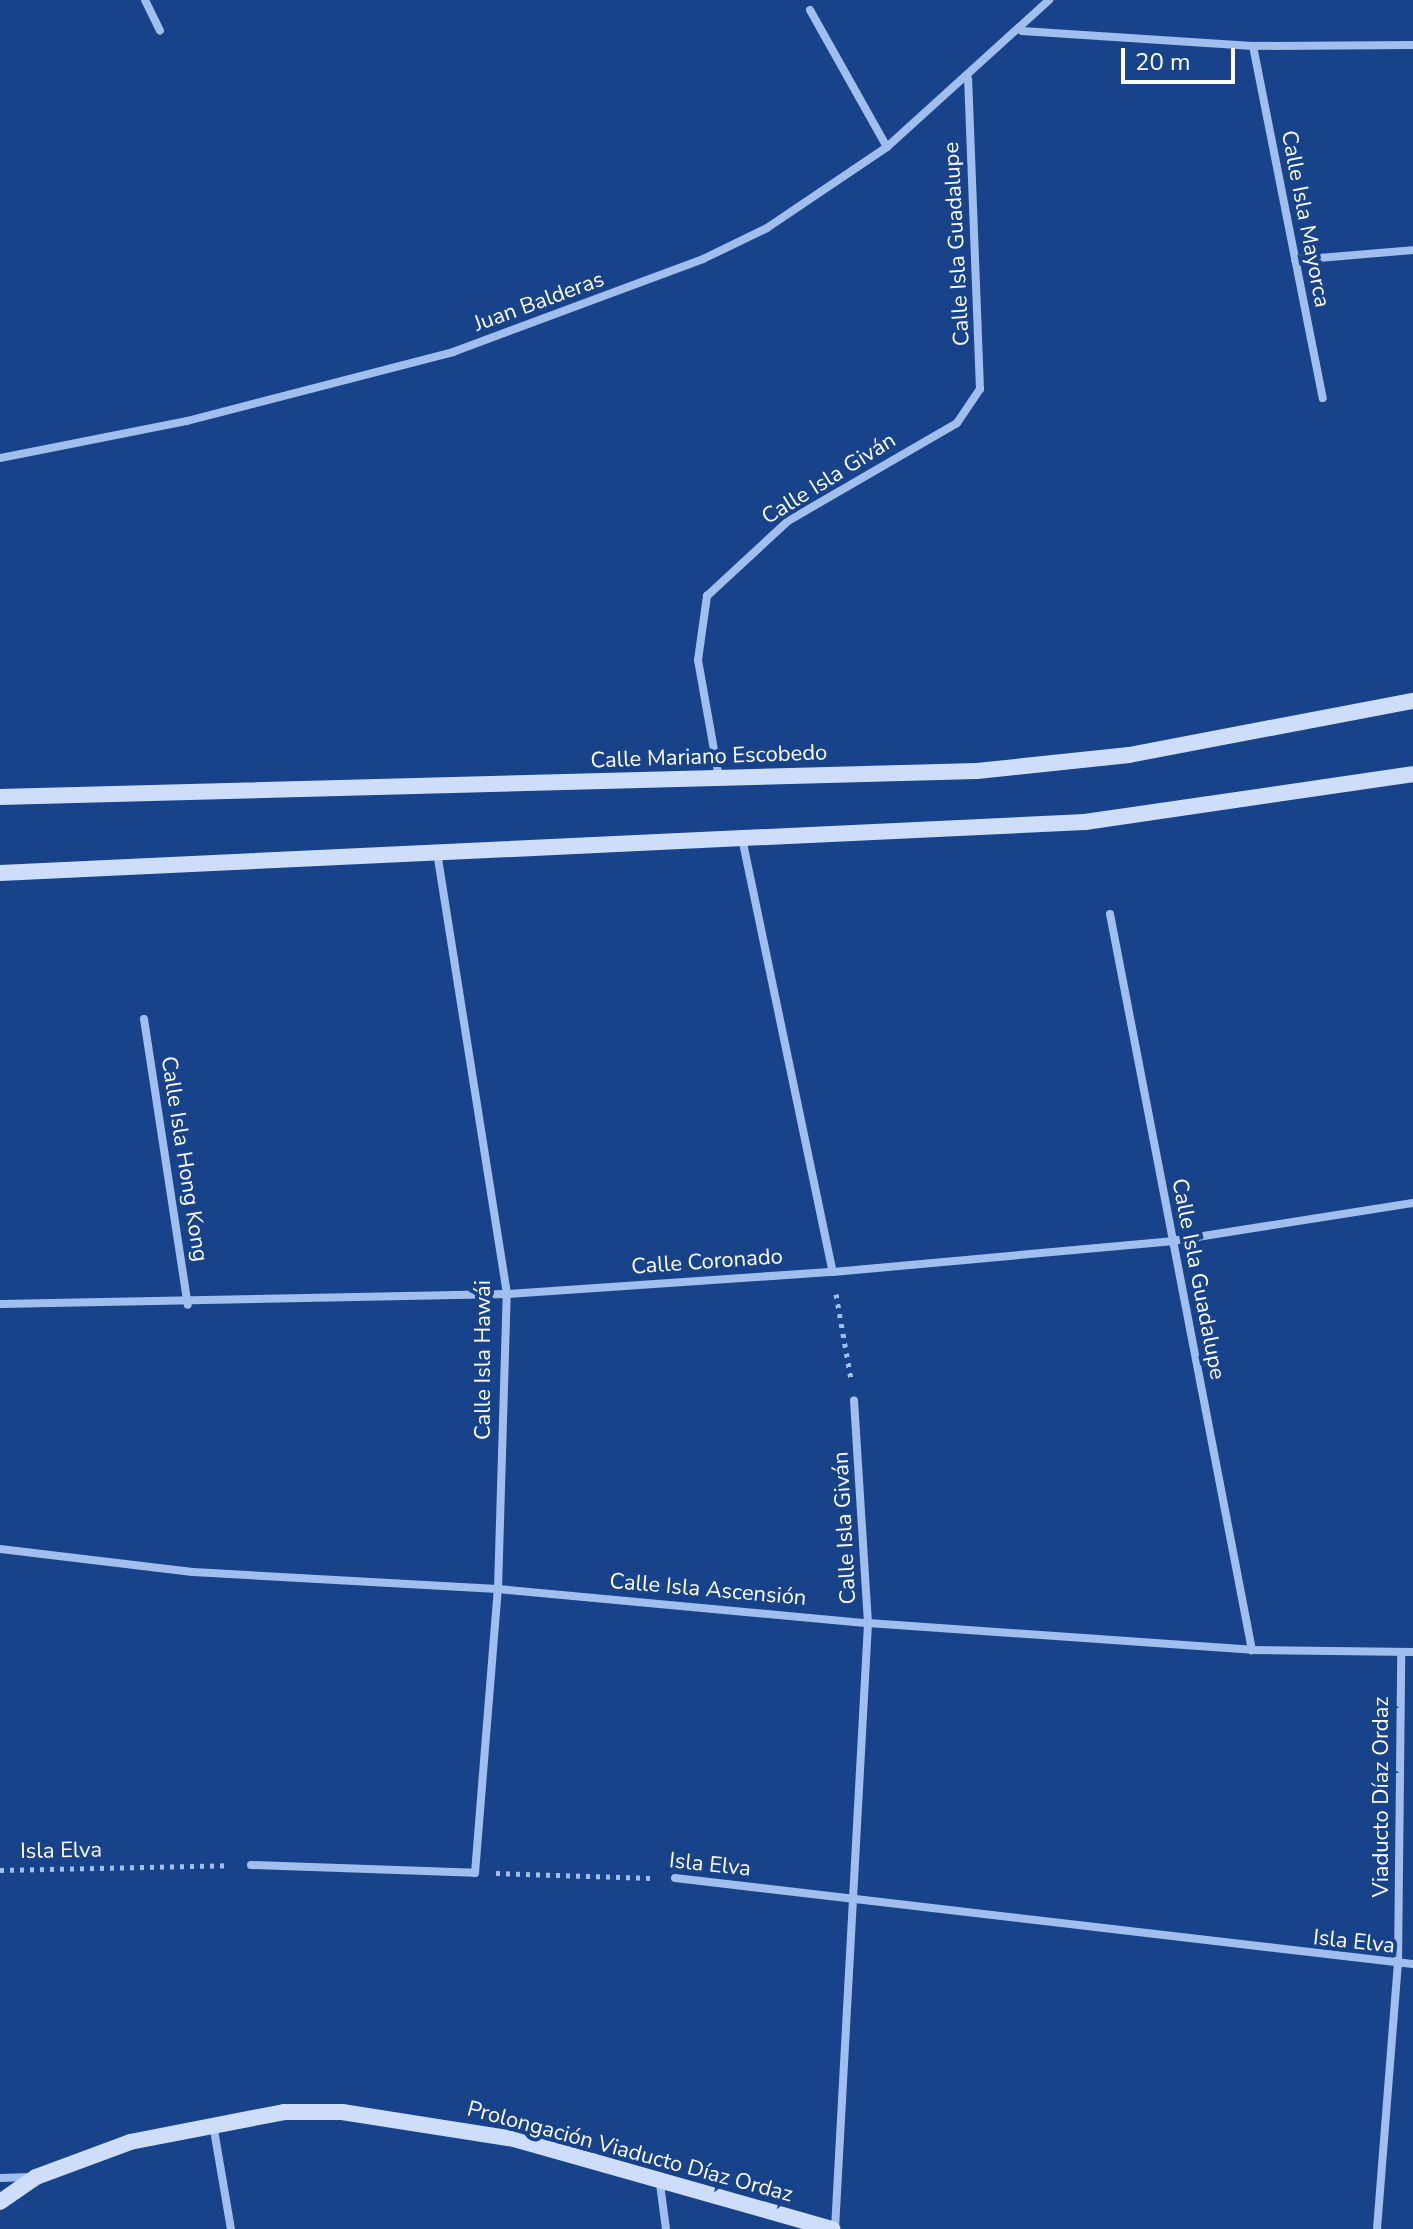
<!DOCTYPE html>
<html>
<head>
<meta charset="utf-8">
<style>
	body { margin:0 }
	#map { position:relative; width:1413px; height:2229px; overflow:hidden; background:#18438a; font-family:"Nunito Sans",sans-serif }
	div>[style] { position:absolute }
	[style*='--x'] { left:calc(var(--x)*1px); top:calc(var(--y)*1px); width:calc(var(--w)*1px); rotate:calc(var(--a)*1deg) }
	.path>* { height:5px; margin-top:-2.5px; transform-origin:0; background:repeating-linear-gradient(90deg,#a1bfee 0 4px,transparent 0 10px) }
	.street>* { height:8px; margin:-4px; padding:0 4px; transform-origin:4px; border-radius:4px; background:#a1bfee }
	.secondary>* { height:16px; margin:-8px; padding:0 8px; transform-origin:8px; border-radius:8px; background:#cedefa }
	span { translate:-50% -50%; white-space:nowrap; text-align:center; line-height:1.15; -webkit-text-stroke:8px #18438a; paint-order:stroke }
	.street-label { font-size:22px; color:#fff }
	.scale { position:absolute; left:1121px; top:48px; width:114px; height:36px; box-sizing:border-box; border:4px solid #fff; border-top:0; padding-left:10px; font-size:24px; line-height:28px; white-space:nowrap; color:#fff; -webkit-text-stroke:6px #18438a; paint-order:stroke }
</style>
</head>
<body>
<div id="map">
	<div class="path">
		<div style="--x:836;--y:1294;--w:86;--a:80"></div>
		<div style="--x:0;--y:1870;--w:230;--a:-1.2"></div>
		<div style="--x:496;--y:1873;--w:158;--a:1.8"></div>
	</div>
	<div class="street">
		<div style="--x:145;--y:0;--w:34;--a:64"></div>
		<div style="--x:810;--y:10;--w:157;--a:60.7"></div>
		<div style="--x:1022;--y:31;--w:231;--a:3.7"></div>
		<div style="--x:1253;--y:46;--w:160;--a:-0.4"></div>
		<div style="--x:1253;--y:46;--w:359;--a:78.8"></div>
		<div style="--x:1295;--y:260;--w:118;--a:-4.8"></div>
		<div style="--x:0;--y:458;--w:191;--a:-11.2"></div>
		<div style="--x:187;--y:421;--w:275;--a:-14.5"></div>
		<div style="--x:453;--y:352;--w:267;--a:-20.4"></div>
		<div style="--x:703;--y:259;--w:71;--a:-25.8"></div>
		<div style="--x:767;--y:228;--w:145;--a:-34"></div>
		<div style="--x:887;--y:147;--w:219;--a:-42.2"></div>
		<div style="--x:719;--y:778;--w:120;--a:-100.1"></div>
		<div style="--x:698;--y:660;--w:65;--a:-82"></div>
		<div style="--x:707;--y:596;--w:110;--a:-42.8"></div>
		<div style="--x:788;--y:521;--w:195;--a:-30.1"></div>
		<div style="--x:957;--y:423;--w:41;--a:-55.9"></div>
		<div style="--x:980;--y:389;--w:310;--a:-92.2"></div>
		<div style="--x:742;--y:838;--w:443;--a:78.2"></div>
		<div style="--x:1110;--y:914;--w:750;--a:79.08"></div>
		<div style="--x:144;--y:1019;--w:289;--a:81.3"></div>
		<div style="--x:0;--y:1304;--w:507;--a:-1.13"></div>
		<div style="--x:507;--y:1294;--w:327;--a:-3.9"></div>
		<div style="--x:833;--y:1272;--w:340;--a:-5.2"></div>
		<div style="--x:1172;--y:1241;--w:244;--a:-9"></div>
		<div style="--x:0;--y:1549;--w:194;--a:6.8"></div>
		<div style="--x:193;--y:1572;--w:305;--a:3.2"></div>
		<div style="--x:498;--y:1589;--w:372;--a:5.3"></div>
		<div style="--x:868;--y:1623;--w:385;--a:4"></div>
		<div style="--x:1252;--y:1650;--w:161;--a:0.7"></div>
		<div style="--x:251;--y:1865;--w:224;--a:2"></div>
		<div style="--x:475;--y:1873;--w:285;--a:-85.4"></div>
		<div style="--x:498;--y:1589;--w:295;--a:-88.3"></div>
		<div style="--x:507;--y:1294;--w:448;--a:-99"></div>
		<div style="--x:675;--y:1878;--w:743;--a:6.65"></div>
		<div style="--x:213;--y:2124;--w:107;--a:80.3"></div>
		<div style="--x:0;--y:2178;--w:31;--a:-2"></div>
		<div style="--x:660;--y:2184;--w:45;--a:82.4"></div>
		<div style="--x:835;--y:2229;--w:607;--a:-86.88"></div>
		<div style="--x:868;--y:1623;--w:223;--a:-93.6"></div>
		<div style="--x:1377;--y:2229;--w:265;--a:-85.5"></div>
		<div style="--x:1398;--y:1965;--w:312;--a:-89.4"></div>
	</div>
	<div class="secondary">
		<div style="--x:0;--y:797;--w:977;--a:-1.52"></div>
		<div style="--x:977;--y:771;--w:153;--a:-6"></div>
		<div style="--x:1129;--y:755;--w:289;--a:-10.8"></div>
		<div style="--x:0;--y:873;--w:1086;--a:-2.69"></div>
		<div style="--x:1085;--y:822;--w:331;--a:-8.3"></div>
		<div style="--x:0;--y:2202;--w:44;--a:-34.8"></div>
		<div style="--x:36;--y:2177;--w:100;--a:-20.4"></div>
		<div style="--x:130;--y:2142;--w:157;--a:-11"></div>
		<div style="--x:284;--y:2112;--w:58;--a:0"></div>
		<div style="--x:342;--y:2112;--w:174;--a:8.9"></div>
		<div style="--x:514;--y:2139;--w:331;--a:15.8"></div>
	</div>
	<div class="street-label">
		<span style="left:1305px;top:219px;rotate:79deg">Calle Isla Mayorca</span>
		<span style="left:957px;top:244px;rotate:-93deg">Calle Isla Guadalupe</span>
		<span style="left:539px;top:302px;rotate:-20deg">Juan Balderas</span>
		<span style="left:829px;top:479px;rotate:-32deg">Calle Isla Giván</span>
		<span style="left:709px;top:757px;rotate:-2deg">Calle Mariano Escobedo</span>
		<span style="left:184px;top:1159px;rotate:81deg">Calle Isla Hong Kong</span>
		<span style="left:707px;top:1262px;rotate:-4deg">Calle Coronado</span>
		<span style="left:1198px;top:1279px;rotate:79deg">Calle Isla Guadalupe</span>
		<span style="left:484px;top:1360px;rotate:-90deg">Calle Isla Hawái</span>
		<span style="left:845px;top:1528px;rotate:-93deg">Calle Isla Giván</span>
		<span style="left:708px;top:1590px;rotate:5deg">Calle Isla Ascensión</span>
		<span style="left:1382px;top:1797px;rotate:-90deg">Viaducto Díaz Ordaz</span>
		<span style="left:61px;top:1851px;rotate:-1deg">Isla Elva</span>
		<span style="left:710px;top:1865px;rotate:6deg">Isla Elva</span>
		<span style="left:1354px;top:1942px;rotate:6deg">Isla Elva</span>
		<span style="left:630px;top:2152px;rotate:15deg">Prolongación Viaducto Díaz Ordaz</span>
	</div>
	<div class="scale">20 m</div>
</div>
</body>
</html>
